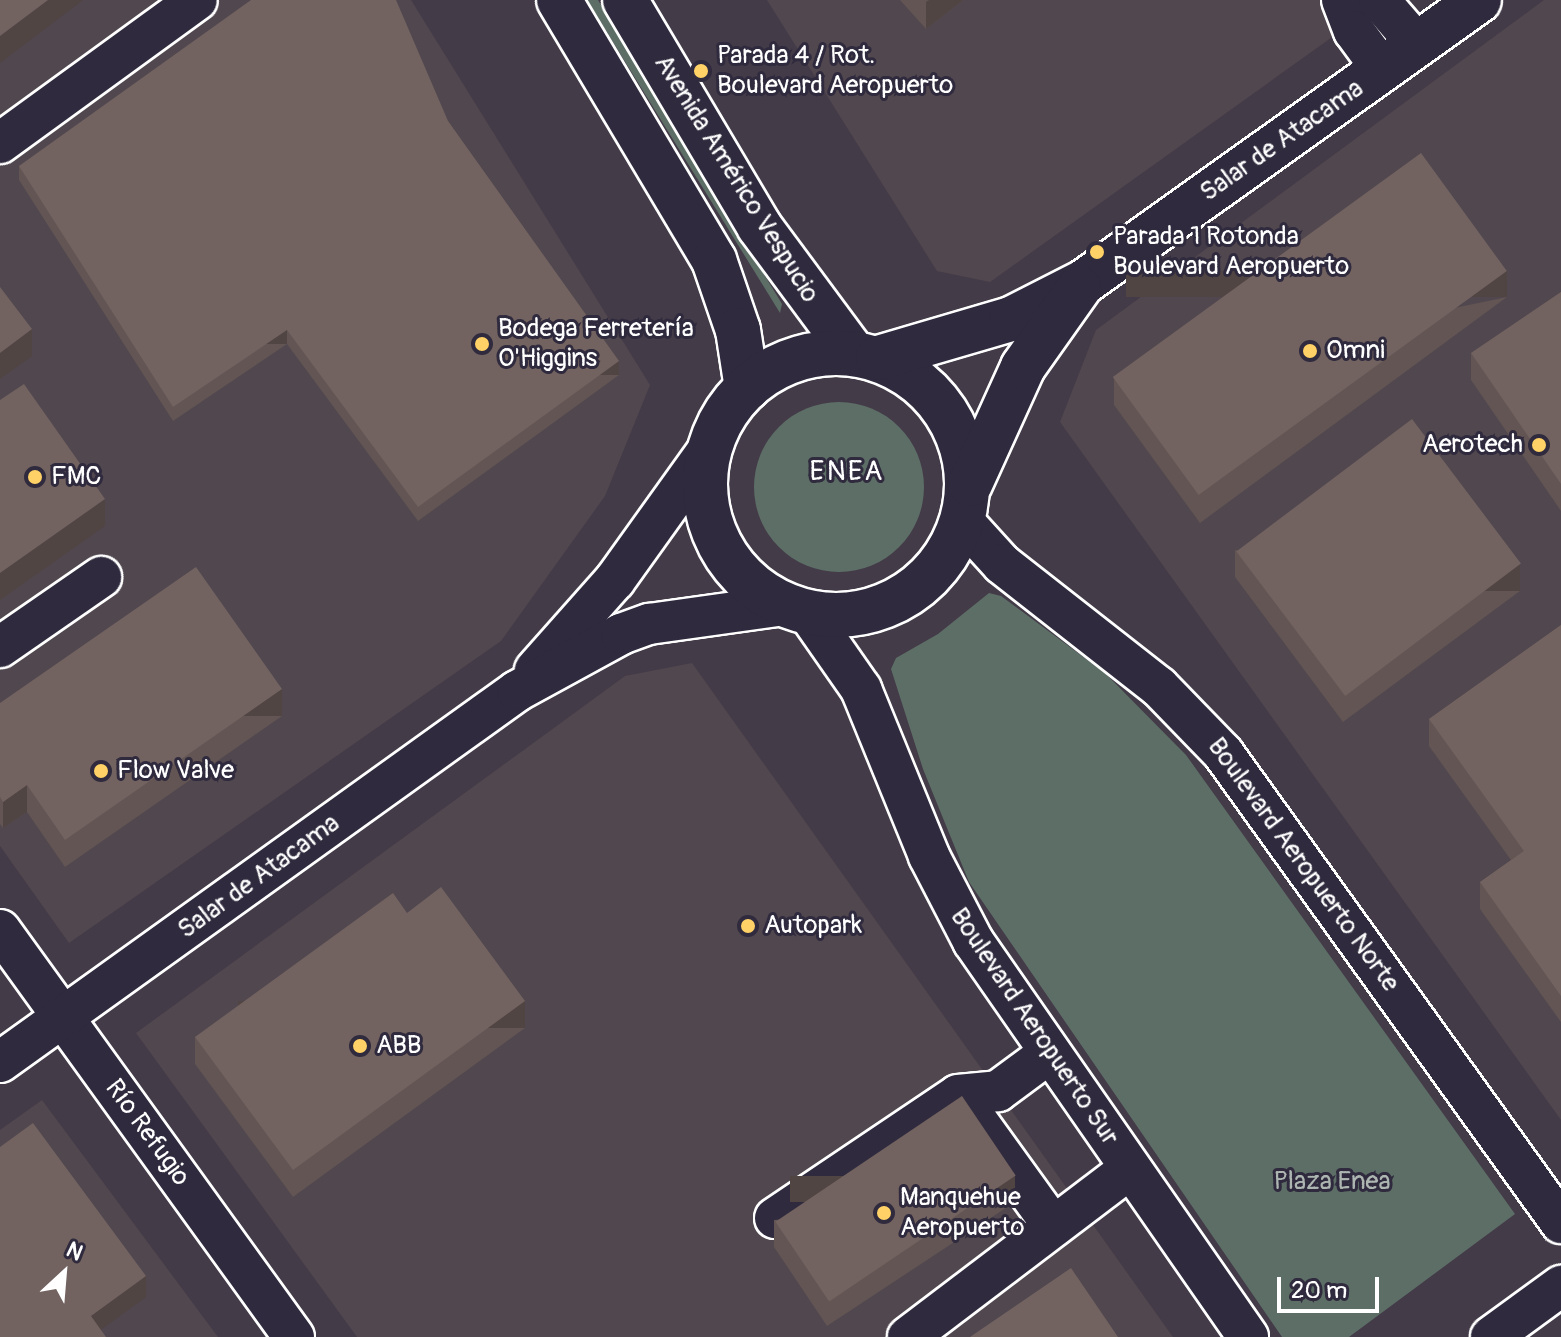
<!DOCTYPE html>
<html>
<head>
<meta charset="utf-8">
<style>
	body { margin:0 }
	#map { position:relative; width:1561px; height:1337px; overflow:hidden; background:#433b48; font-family:Pangolin,sans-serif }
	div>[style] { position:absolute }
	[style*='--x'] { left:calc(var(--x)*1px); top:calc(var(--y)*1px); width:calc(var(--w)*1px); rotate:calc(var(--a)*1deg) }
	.built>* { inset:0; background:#51474f }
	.green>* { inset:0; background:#5d6e66 }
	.round { border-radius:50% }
	.roads { filter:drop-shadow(2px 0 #fff) drop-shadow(-2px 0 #fff) drop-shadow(0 2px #fff) drop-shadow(0 -2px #fff) }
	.minor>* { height:40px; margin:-20px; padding:0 20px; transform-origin:20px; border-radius:20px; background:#2f2a3d }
	.major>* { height:44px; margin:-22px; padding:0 22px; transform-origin:22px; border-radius:22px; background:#2f2a3d }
	.major>.ring { margin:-22px; padding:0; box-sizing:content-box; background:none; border:44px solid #2f2a3d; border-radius:50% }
	.wall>* { inset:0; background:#625553 }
	.shaded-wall>* { inset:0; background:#504543; transform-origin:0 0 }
	.building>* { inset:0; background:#726360; transform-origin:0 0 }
	.dots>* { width:22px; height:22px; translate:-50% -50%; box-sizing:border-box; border:4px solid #2f2a3d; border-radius:50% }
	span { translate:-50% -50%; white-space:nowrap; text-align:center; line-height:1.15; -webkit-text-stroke:6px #2f2a3d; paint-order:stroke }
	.poi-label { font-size:26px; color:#fff }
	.left { translate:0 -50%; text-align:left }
	.right { translate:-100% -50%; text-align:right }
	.street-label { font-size:26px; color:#fff }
	.park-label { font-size:26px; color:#aeb6b2 }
	.neighbourhood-label { font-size:28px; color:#fff; letter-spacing:2px }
	.north { position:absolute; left:24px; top:1233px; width:80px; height:80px; -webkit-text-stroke:6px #2f2a3d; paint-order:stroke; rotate:26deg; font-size:22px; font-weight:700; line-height:32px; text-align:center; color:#fff }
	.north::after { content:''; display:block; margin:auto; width:28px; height:36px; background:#fff; clip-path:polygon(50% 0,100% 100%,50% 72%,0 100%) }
	.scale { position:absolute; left:1277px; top:1277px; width:102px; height:36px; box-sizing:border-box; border:4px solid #fff; border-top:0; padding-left:10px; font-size:24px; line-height:28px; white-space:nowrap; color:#fff; -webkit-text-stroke:6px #2f2a3d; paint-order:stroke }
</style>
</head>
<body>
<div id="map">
	<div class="built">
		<div style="clip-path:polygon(0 0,411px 0,650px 385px,605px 496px,501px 641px,69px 943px,0 846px)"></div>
		<div style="clip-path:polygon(767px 0,1384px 0,990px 282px,937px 271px)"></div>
		<div style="clip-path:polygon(1544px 0,1561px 0,1561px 1120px,1060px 422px,1096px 330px)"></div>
		<div style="clip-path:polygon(692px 663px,1173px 1337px,357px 1337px,136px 1033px,625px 676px)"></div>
		<div style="clip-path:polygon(42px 1100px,218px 1337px,0 1337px,0 1130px)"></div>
	</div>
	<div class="green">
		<div style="clip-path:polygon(587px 0,598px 0,782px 304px,780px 313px)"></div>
		<div class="round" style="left:754px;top:402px;width:170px;height:170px"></div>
		<div style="clip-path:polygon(989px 593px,1001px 596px,1105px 673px,1186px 755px,1515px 1214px,1349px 1337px,1282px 1337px,969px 882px,923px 769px,891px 669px,896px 658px,938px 634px)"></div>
	</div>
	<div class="roads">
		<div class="minor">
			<div style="--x:1342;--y:0;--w:33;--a:69"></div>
			<div style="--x:1354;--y:31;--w:47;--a:53.6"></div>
			<div style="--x:1379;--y:0;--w:58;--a:49.2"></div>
			<div style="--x:0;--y:143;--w:243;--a:-36"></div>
			<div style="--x:962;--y:520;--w:59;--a:47.7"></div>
			<div style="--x:1002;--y:564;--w:199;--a:38.1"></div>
			<div style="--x:1159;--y:687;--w:92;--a:45.9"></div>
			<div style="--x:1223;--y:753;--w:579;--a:54.28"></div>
			<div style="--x:808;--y:613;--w:93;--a:55.1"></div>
			<div style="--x:861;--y:689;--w:180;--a:67.8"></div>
			<div style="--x:929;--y:856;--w:96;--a:62.6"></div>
			<div style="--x:973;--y:941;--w:482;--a:55.2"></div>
			<div style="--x:0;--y:647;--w:123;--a:-34.7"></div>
			<div style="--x:535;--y:670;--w:120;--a:-48.4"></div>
			<div style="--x:615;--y:580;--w:168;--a:-54.4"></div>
			<div style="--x:0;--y:930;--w:502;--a:54.16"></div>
			<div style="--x:0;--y:1062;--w:636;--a:-35.66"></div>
			<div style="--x:517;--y:691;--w:119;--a:-28.7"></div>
			<div style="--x:621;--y:634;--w:30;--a:-20"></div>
			<div style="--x:649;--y:624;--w:137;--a:-8"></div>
			<div style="--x:970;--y:1111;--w:142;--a:54.2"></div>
			<div style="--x:775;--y:1218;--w:220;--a:-33.9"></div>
			<div style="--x:958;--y:1095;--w:40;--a:-5.7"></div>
			<div style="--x:998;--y:1091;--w:62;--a:-36.5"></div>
			<div style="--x:908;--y:1337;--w:278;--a:-37.2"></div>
			<div style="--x:1491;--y:1337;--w:87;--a:-36.1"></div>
		</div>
		<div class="major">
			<div style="--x:559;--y:0;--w:303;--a:59.2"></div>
			<div style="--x:714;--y:260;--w:74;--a:71.1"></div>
			<div style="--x:738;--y:330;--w:59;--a:81.2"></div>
			<div style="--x:625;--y:0;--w:263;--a:59.3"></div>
			<div style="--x:759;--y:226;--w:158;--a:53.5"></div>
			<div class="ring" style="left:705px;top:353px;width:218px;height:218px"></div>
			<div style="--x:878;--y:358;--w:139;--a:-16.3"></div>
			<div style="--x:1011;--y:319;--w:82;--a:-26.9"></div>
			<div style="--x:1084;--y:282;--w:485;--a:-35.5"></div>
			<div style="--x:970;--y:484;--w:128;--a:-65.6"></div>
			<div style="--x:1023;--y:367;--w:97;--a:-54.7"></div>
		</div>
	</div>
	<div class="wall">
		<div style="clip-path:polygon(900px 0,963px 0,926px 29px)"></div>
		<div style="clip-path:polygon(448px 121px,619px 375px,418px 521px,287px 344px,173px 421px,19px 180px,19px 166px)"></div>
		<div style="clip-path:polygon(1561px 292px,1561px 511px,1471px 380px,1471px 353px)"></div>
		<div style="clip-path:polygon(1507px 297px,1200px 523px,1114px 405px,1114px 379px)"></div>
		<div style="clip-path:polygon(1235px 550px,1520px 591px,1343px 722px,1235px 577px)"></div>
		<div style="clip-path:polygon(1561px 625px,1561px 1022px,1480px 909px,1480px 882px,1511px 860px,1429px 746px,1429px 719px)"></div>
		<div style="clip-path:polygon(0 703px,282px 716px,65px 867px,27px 812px,3px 828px,0 824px)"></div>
		<div style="clip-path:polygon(407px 913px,525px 1028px,293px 1197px,195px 1064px,195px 1037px)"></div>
		<div style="clip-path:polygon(1015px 1202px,827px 1326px,774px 1247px,774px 1220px)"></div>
	</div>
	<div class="shaded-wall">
		<div style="clip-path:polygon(48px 0,83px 0,0 63px,0 36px)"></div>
		<div style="clip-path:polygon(929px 0,963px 0,926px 29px,926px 2px)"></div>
		<div style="left:1507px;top:271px;width:26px;height:381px;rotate:90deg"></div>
		<div style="clip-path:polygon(32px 329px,32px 356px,0 379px,0 353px)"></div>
		<div style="left:287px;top:330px;width:14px;height:138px;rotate:90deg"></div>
		<div style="left:619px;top:361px;width:14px;height:248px;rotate:90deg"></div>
		<div style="clip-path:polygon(105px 499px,105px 526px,0 600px,0 573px)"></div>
		<div style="left:1520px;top:564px;width:27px;height:220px;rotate:90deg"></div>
		<div style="left:282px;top:689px;width:27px;height:264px;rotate:90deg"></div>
		<div style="clip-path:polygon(27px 785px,27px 812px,3px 828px,3px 802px)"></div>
		<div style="left:525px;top:1001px;width:27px;height:287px;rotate:90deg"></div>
		<div style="left:1015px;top:1176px;width:26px;height:225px;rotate:90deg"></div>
		<div style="clip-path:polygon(146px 1276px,146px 1297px,91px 1337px,91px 1316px)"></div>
	</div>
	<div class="building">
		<div style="clip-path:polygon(0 0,48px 0,0 36px)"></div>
		<div style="clip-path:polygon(251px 0,396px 0,448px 121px,619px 361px,418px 507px,287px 330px,173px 407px,19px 166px)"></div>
		<div style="left:1421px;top:153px;width:146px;height:381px;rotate:54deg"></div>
		<div style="clip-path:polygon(0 287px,32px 329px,0 353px)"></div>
		<div style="clip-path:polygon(1561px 292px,1561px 484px,1471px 353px)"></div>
		<div style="clip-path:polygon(24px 384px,105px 499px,0 573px,0 400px)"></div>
		<div style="left:1412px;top:419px;width:181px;height:220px;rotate:53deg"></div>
		<div style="clip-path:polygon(196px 567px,282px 689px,65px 840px,27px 785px,3px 802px,0 797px,0 703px)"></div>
		<div style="clip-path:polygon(1561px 625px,1561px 996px,1480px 882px,1524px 851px,1429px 719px)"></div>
		<div style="clip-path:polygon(441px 887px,525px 1001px,293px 1170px,195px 1037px,393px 893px,407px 913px)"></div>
		<div style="left:962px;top:1096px;width:96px;height:225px;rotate:56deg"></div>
		<div style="clip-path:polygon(33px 1123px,146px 1276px,91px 1316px,106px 1337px,0 1337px,0 1147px)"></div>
		<div style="clip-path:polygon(1071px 1268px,1118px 1337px,970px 1337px)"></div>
	</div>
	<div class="dots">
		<div style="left:701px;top:71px;background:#ffd166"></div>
		<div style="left:1097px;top:252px;background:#ffd166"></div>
		<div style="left:482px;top:344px;background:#ffd166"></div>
		<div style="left:1310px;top:351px;background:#ffd166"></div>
		<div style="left:1539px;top:445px;background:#ffd166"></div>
		<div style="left:35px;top:477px;background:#ffd166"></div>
		<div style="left:101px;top:771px;background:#ffd166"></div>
		<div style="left:748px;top:926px;background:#ffd166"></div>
		<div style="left:360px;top:1046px;background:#ffd166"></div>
		<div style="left:884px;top:1213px;background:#ffd166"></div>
	</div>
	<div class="poi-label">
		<span class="left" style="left:717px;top:71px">Parada 4 / Rot.<br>Boulevard Aeropuerto</span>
		<span class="left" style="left:1113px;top:252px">Parada 1 Rotonda<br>Boulevard Aeropuerto</span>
		<span class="left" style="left:498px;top:344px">Bodega Ferretería<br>O'Higgins</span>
		<span class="left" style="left:1326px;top:351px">Omni</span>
		<span class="right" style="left:1523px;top:445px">Aerotech</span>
		<span class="left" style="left:51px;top:477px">FMC</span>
		<span class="left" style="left:117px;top:771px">Flow Valve</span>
		<span class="left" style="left:764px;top:926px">Autopark</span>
		<span class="left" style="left:376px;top:1046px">ABB</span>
		<span class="left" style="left:900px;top:1213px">Manquehue<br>Aeropuerto</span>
	</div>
	<div class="street-label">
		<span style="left:1282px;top:141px;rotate:-35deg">Salar de Atacama</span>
		<span style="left:736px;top:179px;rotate:58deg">Avenida Américo Vespucio</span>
		<span style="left:1303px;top:865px;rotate:54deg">Boulevard Aeropuerto Norte</span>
		<span style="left:259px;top:877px;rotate:-36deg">Salar de Atacama</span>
		<span style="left:1034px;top:1027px;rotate:56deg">Boulevard Aeropuerto Sur</span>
		<span style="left:147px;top:1133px;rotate:54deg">Río Refugio</span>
	</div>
	<div class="park-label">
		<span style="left:1332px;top:1182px">Plaza Enea</span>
	</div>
	<div class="neighbourhood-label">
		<span style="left:847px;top:472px">ENEA</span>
	</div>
	<div class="north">N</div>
	<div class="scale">20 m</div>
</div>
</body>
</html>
